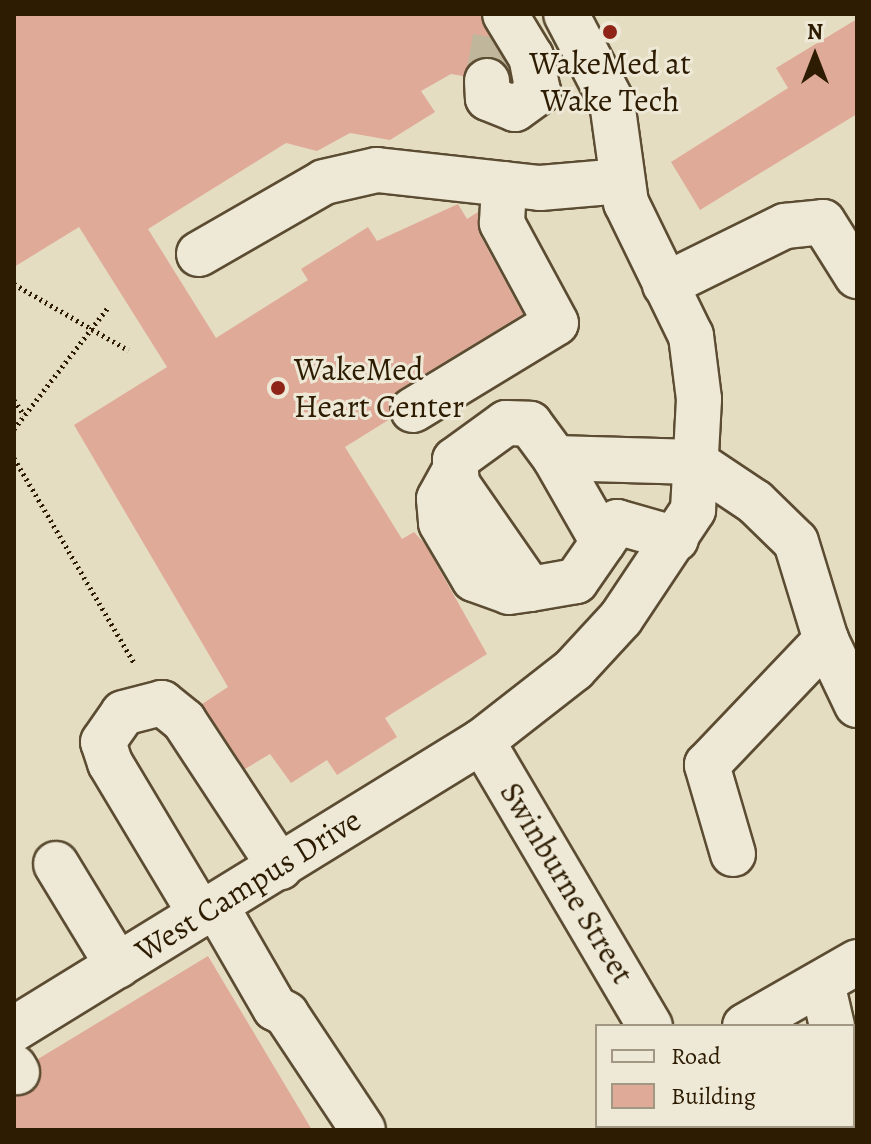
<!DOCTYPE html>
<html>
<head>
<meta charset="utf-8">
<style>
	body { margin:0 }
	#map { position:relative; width:871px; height:1144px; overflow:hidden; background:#e5ddc2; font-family:Alegreya,serif }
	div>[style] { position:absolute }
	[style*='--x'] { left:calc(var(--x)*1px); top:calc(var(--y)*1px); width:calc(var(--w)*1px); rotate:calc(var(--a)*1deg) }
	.building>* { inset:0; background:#e0aa98 }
	.minor-tunnel>* { height:44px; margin-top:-22px; transform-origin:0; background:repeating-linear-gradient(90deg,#c0b69c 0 44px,transparent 0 66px) }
	.path>* { height:5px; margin-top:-2.5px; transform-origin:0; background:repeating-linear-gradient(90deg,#2d1c02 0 2px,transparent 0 6px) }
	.roads { filter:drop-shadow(2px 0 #5b4c32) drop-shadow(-2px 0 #5b4c32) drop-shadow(0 2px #5b4c32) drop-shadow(0 -2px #5b4c32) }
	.minor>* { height:44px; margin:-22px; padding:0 22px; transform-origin:22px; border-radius:22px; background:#eee9d7 }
	.dots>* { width:22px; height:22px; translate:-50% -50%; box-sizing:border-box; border:4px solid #eee9d7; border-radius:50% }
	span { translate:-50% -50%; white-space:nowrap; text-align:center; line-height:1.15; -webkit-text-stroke:6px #eee9d7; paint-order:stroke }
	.poi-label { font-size:32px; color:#2d1c02 }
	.left { translate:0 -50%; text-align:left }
	.street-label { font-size:32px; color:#2d1c02 }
	.frame { position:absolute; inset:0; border:16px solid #2d1c02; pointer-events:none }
	.legend { position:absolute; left:595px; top:1024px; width:260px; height:104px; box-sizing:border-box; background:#eee9d7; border:2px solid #a19782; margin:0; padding:10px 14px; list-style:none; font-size:24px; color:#2d1c02 }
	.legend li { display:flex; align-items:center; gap:16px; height:40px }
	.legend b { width:40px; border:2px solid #a19782 }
	.north { position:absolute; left:775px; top:16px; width:80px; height:80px; -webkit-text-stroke:6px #eee9d7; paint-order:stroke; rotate:0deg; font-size:22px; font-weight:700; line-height:32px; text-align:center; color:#2d1c02 }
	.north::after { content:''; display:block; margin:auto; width:28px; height:36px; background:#2d1c02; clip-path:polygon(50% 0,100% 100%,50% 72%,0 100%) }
</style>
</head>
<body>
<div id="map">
	<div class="building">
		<div style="clip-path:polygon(14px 14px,480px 14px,507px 66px,485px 56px,463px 76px,451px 74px,421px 91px,435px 112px,390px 140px,350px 133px,317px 151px,286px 143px,148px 229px,216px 338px,308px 280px,301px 269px,368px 227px,377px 241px,458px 204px,467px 219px,478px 212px,480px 235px,523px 314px,400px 389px,391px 399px,390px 419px,345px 447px,402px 539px,414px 532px,425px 544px,487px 654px,385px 718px,397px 737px,337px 775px,327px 760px,291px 783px,270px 754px,245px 769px,202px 704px,228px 687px,74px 425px,167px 367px,79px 227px,14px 267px)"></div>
		<div style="clip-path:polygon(857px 19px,857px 114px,700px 210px,671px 162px,788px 88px,776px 68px)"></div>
		<div style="clip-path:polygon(208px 956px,312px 1130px,14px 1130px,14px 1096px,38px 1085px,38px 1059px)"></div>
	</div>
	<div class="minor-tunnel">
		<div style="--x:487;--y:81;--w:46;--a:-79.9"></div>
	</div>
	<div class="path">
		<div style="--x:14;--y:284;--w:132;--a:30.1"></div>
		<div style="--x:14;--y:400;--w:18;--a:56"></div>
		<div style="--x:14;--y:429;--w:155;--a:-52.3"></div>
		<div style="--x:14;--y:458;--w:239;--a:59.6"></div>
	</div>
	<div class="roads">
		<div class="minor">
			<div style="--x:487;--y:81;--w:17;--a:87"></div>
			<div style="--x:488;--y:98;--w:29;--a:22"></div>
			<div style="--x:515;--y:109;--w:29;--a:-36"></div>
			<div style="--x:538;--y:92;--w:36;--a:-101"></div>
			<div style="--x:531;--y:57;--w:50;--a:-121.2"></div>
			<div style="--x:199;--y:254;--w:144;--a:-29.9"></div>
			<div style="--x:324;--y:182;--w:54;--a:-12.8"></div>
			<div style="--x:377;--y:170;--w:164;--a:6.3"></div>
			<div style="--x:540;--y:188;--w:82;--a:-4.9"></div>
			<div style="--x:665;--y:285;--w:134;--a:-26.2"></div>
			<div style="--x:785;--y:226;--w:38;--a:-6"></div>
			<div style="--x:823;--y:222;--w:64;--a:57.8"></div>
			<div style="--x:413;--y:410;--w:167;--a:-31.3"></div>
			<div style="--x:556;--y:323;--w:114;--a:-118.4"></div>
			<div style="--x:502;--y:223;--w:39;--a:-87"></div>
			<div style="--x:555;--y:458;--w:97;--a:60.3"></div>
			<div style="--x:456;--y:468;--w:35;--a:119"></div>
			<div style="--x:439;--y:499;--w:24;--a:85"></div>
			<div style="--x:441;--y:523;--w:65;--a:59.5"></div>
			<div style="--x:474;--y:579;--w:37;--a:20"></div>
			<div style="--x:509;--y:592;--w:21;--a:-8"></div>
			<div style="--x:676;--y:539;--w:61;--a:-163.9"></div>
			<div style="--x:617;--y:522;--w:72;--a:124.8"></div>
			<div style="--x:576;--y:581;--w:47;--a:170.1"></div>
			<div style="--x:530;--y:589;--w:128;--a:-124.8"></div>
			<div style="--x:457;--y:484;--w:24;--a:-95"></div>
			<div style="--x:455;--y:460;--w:63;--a:-36"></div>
			<div style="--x:506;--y:423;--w:24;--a:2"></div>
			<div style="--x:530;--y:424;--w:42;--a:53.7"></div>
			<div style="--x:555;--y:458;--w:140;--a:1.6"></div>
			<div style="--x:695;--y:462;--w:72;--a:33.7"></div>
			<div style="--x:755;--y:502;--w:57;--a:44.3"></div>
			<div style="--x:796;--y:542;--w:102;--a:73"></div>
			<div style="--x:826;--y:640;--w:72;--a:64.5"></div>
			<div style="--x:482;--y:741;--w:331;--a:59.5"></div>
			<div style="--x:733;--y:854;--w:93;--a:-106.3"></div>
			<div style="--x:707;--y:765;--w:173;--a:-46.4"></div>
			<div style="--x:56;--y:864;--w:119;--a:58.7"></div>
			<div style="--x:216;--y:906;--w:118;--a:60"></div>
			<div style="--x:275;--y:1008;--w:13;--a:29"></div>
			<div style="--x:286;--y:1014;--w:139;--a:56.4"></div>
			<div style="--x:201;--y:915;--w:177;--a:-120.9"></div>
			<div style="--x:110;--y:763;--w:22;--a:-108"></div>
			<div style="--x:103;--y:742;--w:35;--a:-55"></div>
			<div style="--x:123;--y:713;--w:40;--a:-14.4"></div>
			<div style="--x:162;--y:703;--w:28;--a:39"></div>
			<div style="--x:184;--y:721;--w:175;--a:56.7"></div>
			<div style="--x:822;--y:983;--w:44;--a:76.9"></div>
			<div style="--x:745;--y:1026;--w:129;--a:-29.7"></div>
			<div style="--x:14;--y:1029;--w:550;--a:-31.61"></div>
			<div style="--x:482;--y:741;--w:117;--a:-38"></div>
			<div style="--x:574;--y:669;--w:69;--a:-47.3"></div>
			<div style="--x:621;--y:618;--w:130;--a:-56.3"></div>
			<div style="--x:693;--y:510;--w:111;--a:-86.9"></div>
			<div style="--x:699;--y:399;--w:64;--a:-97.2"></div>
			<div style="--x:691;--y:336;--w:148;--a:-116"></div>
			<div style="--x:626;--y:203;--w:102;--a:-97.9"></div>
			<div style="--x:612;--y:102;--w:99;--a:-117.6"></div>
			<div style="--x:14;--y:1067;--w:6;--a:59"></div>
			<div style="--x:705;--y:1126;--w:4;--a:63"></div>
			<div style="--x:845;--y:1130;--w:4;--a:-90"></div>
		</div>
	</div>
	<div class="dots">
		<div style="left:610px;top:32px;background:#8f2418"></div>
		<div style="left:278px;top:388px;background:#8f2418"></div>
	</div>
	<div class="poi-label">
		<span style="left:610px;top:82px">WakeMed at<br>Wake Tech</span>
		<span class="left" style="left:294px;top:388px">WakeMed<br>Heart Center</span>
	</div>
	<div class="street-label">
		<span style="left:567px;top:883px;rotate:59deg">Swinburne Street</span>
		<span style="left:248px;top:885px;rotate:-32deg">West Campus Drive</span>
	</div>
	<div class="frame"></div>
	<ul class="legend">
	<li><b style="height:10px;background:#eee9d7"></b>Road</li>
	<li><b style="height:22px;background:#e0aa98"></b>Building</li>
	</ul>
	<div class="north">N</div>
</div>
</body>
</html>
